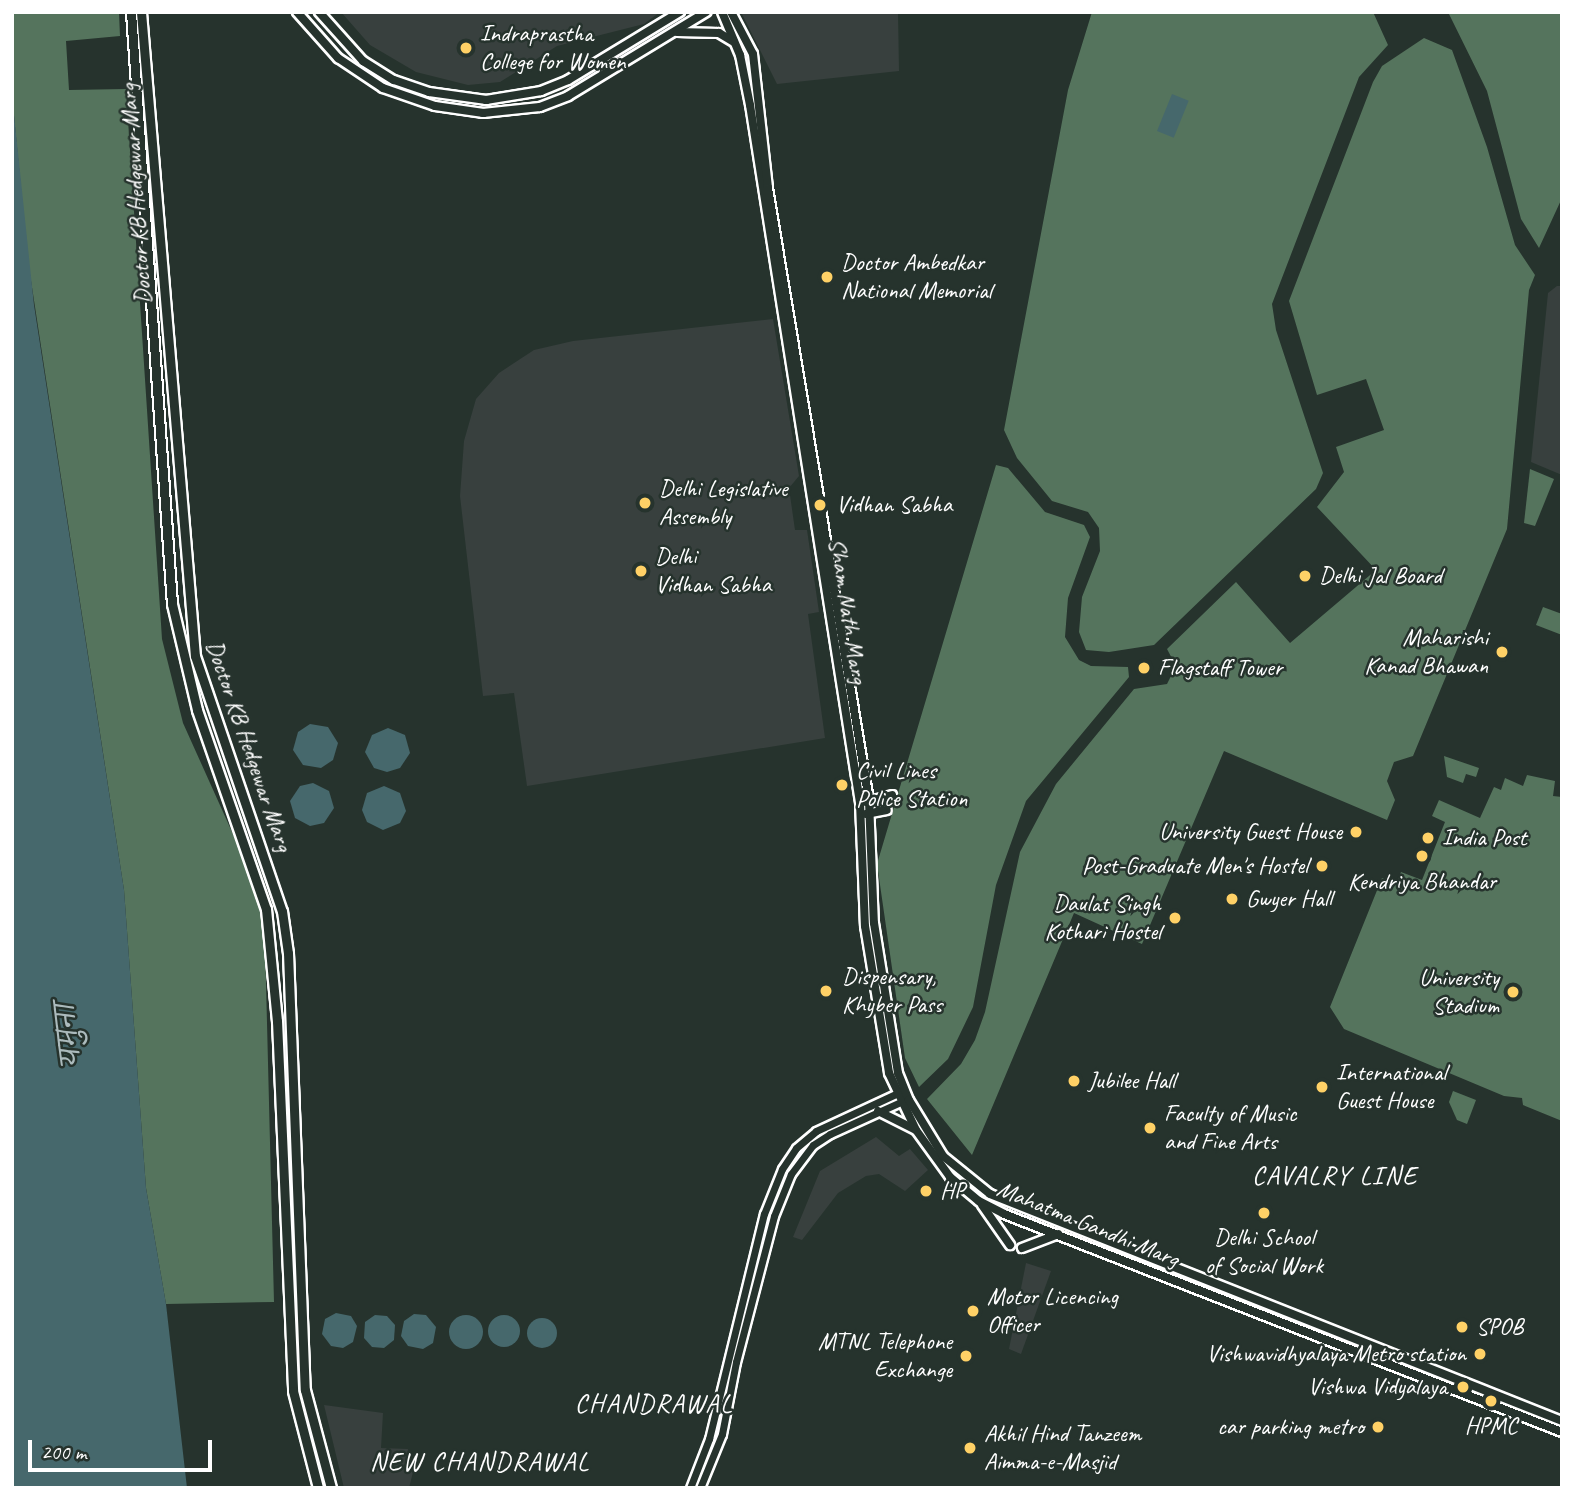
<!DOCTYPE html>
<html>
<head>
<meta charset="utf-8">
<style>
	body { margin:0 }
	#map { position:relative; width:1574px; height:1500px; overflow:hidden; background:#26332d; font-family:Caveat,"Playpen Sans Deva",sans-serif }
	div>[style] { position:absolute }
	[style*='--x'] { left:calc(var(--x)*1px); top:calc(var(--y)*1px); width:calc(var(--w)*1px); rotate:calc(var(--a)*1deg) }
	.built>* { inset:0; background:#38403e }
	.green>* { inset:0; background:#55745d }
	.water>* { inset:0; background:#46686c; transform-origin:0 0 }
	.round { border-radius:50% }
	.roads { filter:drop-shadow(2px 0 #fff) drop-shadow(-2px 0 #fff) drop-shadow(0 2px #fff) drop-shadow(0 -2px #fff) }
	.secondary>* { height:7px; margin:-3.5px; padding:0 3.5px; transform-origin:3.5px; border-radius:3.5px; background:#26332d }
	.primary>* { height:8px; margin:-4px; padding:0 4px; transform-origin:4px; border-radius:4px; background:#26332d }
	.trunk>* { height:9px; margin:-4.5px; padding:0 4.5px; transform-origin:4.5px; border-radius:4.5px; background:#26332d }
	.dots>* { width:19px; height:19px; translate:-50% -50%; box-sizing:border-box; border:4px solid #26332d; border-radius:50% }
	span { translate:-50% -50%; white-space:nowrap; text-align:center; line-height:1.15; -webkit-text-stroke:5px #26332d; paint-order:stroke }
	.poi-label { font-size:24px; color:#fff }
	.left { translate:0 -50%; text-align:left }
	.right { translate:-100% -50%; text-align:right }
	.street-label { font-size:24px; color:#fff }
	.water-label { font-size:26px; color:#acbbbd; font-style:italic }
	.neighbourhood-label { font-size:26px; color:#fff; letter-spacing:2px }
	.frame { position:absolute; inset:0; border:14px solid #fff; pointer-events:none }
	.scale { position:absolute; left:28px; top:1440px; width:184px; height:32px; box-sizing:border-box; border:4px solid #fff; border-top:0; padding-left:9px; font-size:21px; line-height:24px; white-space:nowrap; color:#fff; -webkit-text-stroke:5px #26332d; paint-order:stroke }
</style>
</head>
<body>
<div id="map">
	<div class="built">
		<div style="clip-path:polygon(341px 12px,660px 12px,644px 24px,557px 46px,500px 82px,468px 85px,416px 72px,370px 45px)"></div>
		<div style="clip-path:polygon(741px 12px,898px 12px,899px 71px,777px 84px)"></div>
		<div style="clip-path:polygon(1557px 286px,1562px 286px,1562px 475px,1531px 462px,1548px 293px)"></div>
		<div style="clip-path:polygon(773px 319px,799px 476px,789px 488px,795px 530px,807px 530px,819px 612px,808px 614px,825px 738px,527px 786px,514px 693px,483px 696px,460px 496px,464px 441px,476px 399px,499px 373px,534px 350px,573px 341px)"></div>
		<div style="clip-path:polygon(876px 1137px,899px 1156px,910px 1149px,928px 1170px,905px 1191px,879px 1174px,866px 1176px,838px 1193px,802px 1240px,793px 1237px,820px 1171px)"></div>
		<div style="clip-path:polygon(1026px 1263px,1051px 1271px,1021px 1354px,1009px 1349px)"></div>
		<div style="clip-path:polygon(324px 1405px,383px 1413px,381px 1448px,408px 1449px,407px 1459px,416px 1460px,409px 1488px,344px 1488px)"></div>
	</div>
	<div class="green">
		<div style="clip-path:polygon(12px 12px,119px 12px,120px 36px,66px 41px,69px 90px,126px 89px,162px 639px,183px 723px,264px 903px,274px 1302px,166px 1304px,146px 1188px,124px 890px,28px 261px,12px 95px)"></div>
		<div style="clip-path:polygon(1092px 12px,1373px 12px,1388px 45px,1359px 77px,1272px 304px,1276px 330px,1323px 473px,1316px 489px,1154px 645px,1109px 652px,1086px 650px,1079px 632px,1082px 597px,1100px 551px,1099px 528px,1088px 512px,1052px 501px,1017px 458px,1004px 430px,1068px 90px)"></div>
		<div style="clip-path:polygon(1448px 12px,1562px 12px,1562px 198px,1539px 248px,1521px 219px,1487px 91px)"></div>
		<div style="clip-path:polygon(1424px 38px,1452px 50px,1487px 147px,1515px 245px,1535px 275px,1529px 290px,1507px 529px,1413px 756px,1394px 762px,1387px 781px,1395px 800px,1387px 820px,1224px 751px,1142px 944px,1074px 913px,972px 1155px,927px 1099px,961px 1064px,975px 1040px,985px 1012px,1020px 852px,1056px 784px,1134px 689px,1167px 684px,1176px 666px,1167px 649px,1236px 582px,1290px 643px,1376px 570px,1317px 507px,1344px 472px,1336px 447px,1384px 430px,1366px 379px,1317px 395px,1289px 301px,1373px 82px,1382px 66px)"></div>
		<div style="clip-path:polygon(996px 465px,1008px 468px,1045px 512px,1084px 525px,1090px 537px,1068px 598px,1065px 637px,1079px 660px,1091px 666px,1128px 667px,1129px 677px,1026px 801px,996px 885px,973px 1007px,948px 1059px,919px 1087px,905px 1058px,877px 864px)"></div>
		<div style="clip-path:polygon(1530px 469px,1554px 479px,1535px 526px,1524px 523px)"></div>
		<div style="clip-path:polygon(1543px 607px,1562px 614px,1562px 635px,1536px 625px)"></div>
		<div style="clip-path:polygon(1444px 756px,1479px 768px,1476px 777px,1466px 774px,1463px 783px,1447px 777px)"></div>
		<div style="clip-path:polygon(1527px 775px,1555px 781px,1553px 796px,1562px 797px,1562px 1121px,1523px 1105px,1522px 1098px,1504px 1096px,1344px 1029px,1330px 1007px,1382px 878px,1396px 884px,1401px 872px,1422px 880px,1445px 822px,1432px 816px,1439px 800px,1480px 818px,1494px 787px,1501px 790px,1505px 778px,1523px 786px)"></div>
		<div style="clip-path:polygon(1453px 1091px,1476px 1100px,1467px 1124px,1457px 1120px,1449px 1102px)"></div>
	</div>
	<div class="water">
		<div style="left:1172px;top:94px;width:18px;height:40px;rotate:22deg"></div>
		<div style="clip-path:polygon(12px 95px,34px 305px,124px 890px,146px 1188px,166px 1304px,187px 1488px,12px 1488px)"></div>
		<div style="clip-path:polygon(310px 724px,328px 727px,338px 743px,333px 760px,321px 768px,303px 765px,293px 750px,298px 732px)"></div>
		<div style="clip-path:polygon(388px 728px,405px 735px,410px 753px,400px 768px,387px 772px,374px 768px,365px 752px,372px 735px)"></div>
		<div style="clip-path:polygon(313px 783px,329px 791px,334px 808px,324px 823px,310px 826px,295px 818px,290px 801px,300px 786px)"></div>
		<div style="clip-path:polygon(384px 786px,400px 793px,406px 811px,400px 823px,383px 830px,367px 822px,362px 810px,367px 793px)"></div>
		<div style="clip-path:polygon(336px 1313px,351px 1316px,357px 1326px,353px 1342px,343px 1348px,331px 1346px,322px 1334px,325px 1319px)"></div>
		<div style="clip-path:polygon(414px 1314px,426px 1315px,436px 1327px,433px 1343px,423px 1349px,408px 1346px,401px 1336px,404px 1321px)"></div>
		<div style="clip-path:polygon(375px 1315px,387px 1316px,395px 1325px,394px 1340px,384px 1348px,372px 1347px,364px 1338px,365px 1322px)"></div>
		<div class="round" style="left:488px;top:1315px;width:32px;height:32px"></div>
		<div class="round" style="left:449px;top:1315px;width:34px;height:34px"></div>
		<div class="round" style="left:527px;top:1318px;width:30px;height:30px"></div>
	</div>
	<div class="roads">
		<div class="secondary">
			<div style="--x:690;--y:1488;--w:53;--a:-68.8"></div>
			<div style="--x:709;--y:1439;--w:232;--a:-76.3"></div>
			<div style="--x:764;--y:1214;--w:48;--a:-68.2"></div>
			<div style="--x:782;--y:1169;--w:25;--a:-56"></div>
			<div style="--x:796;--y:1148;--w:26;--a:-40"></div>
			<div style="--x:816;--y:1131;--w:95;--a:-24.9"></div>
			<div style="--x:700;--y:1488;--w:58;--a:-67.8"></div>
			<div style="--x:722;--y:1434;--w:73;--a:-79"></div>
			<div style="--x:736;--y:1362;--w:151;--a:-75.4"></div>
			<div style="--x:774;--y:1216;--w:45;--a:-68"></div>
			<div style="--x:791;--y:1174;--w:36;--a:-53"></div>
			<div style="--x:813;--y:1145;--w:20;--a:-33"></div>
			<div style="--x:830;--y:1134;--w:82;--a:-24.4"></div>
		</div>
		<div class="primary">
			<div style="--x:297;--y:12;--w:62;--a:48.3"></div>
			<div style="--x:338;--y:58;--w:54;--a:33.7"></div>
			<div style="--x:383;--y:88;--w:55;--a:19.1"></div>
			<div style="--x:435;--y:106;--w:49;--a:8.3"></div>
			<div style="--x:483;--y:113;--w:57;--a:-6"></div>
			<div style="--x:540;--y:107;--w:30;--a:-21"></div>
			<div style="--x:568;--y:96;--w:162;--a:-31.3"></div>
			<div style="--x:319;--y:12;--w:66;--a:48.1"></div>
			<div style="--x:363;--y:61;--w:36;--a:32"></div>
			<div style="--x:394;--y:80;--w:37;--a:19"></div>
			<div style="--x:429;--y:92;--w:58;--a:8"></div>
			<div style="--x:486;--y:100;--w:56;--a:-9.3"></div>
			<div style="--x:541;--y:91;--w:29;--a:-22"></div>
			<div style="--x:568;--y:80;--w:131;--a:-31.3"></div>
			<div style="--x:722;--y:12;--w:47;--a:67.3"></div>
			<div style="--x:740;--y:55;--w:51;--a:78.7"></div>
			<div style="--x:750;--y:105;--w:707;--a:81.04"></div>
			<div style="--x:860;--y:803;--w:123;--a:87.7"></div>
			<div style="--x:865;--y:926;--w:149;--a:80.7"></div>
			<div style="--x:889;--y:1073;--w:63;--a:64.7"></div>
			<div style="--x:916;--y:1130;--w:58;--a:54.1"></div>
			<div style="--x:950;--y:1177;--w:38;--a:40"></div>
			<div style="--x:979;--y:1201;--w:28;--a:27"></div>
			<div style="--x:1004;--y:1214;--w:599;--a:21.34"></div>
			<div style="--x:731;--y:12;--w:47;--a:62.4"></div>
			<div style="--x:753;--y:54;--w:135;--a:83.6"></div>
			<div style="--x:768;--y:188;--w:621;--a:80.64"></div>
			<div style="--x:869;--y:801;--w:122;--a:87.7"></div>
			<div style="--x:874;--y:923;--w:152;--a:80.9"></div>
			<div style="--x:898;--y:1073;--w:29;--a:68"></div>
			<div style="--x:909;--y:1100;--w:66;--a:58.7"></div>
			<div style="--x:943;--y:1156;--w:60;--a:39"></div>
			<div style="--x:990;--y:1194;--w:615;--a:21.65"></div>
			<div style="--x:677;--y:32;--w:42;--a:1.4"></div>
			<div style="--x:719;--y:33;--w:17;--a:31"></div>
			<div style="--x:866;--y:802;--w:27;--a:-15"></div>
			<div style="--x:866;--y:814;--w:21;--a:-11"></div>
			<div style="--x:878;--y:1111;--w:40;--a:26.6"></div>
			<div style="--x:982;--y:1205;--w:49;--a:55"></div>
			<div style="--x:1022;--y:1248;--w:39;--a:-21"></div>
		</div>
		<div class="trunk">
			<div style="--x:131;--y:12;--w:593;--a:86.04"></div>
			<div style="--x:172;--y:604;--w:109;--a:76.7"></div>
			<div style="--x:197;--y:710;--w:211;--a:70.9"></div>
			<div style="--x:266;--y:909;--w:113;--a:84.4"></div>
			<div style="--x:277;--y:1021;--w:370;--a:87.5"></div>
			<div style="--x:293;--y:1391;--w:100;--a:75.5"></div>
			<div style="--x:141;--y:12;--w:646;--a:85.21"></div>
			<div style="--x:195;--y:656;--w:269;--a:71.2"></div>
			<div style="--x:282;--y:911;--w:42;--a:81.9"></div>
			<div style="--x:288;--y:953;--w:437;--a:87.8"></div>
			<div style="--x:305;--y:1390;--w:101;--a:75.1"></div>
		</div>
	</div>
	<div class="dots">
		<div style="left:466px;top:48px;background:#ffd166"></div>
		<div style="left:827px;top:277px;background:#ffd166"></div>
		<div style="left:645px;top:503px;background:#ffd166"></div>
		<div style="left:820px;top:505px;background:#ffd166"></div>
		<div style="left:641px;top:571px;background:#ffd166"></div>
		<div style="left:1305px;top:576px;background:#ffd166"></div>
		<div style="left:1502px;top:652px;background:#ffd166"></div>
		<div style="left:1144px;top:668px;background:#ffd166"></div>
		<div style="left:842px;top:785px;background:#ffd166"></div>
		<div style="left:1356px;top:832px;background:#ffd166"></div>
		<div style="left:1428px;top:838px;background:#ffd166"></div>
		<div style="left:1422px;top:856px;background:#ffd166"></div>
		<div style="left:1322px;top:866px;background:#ffd166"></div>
		<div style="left:1232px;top:899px;background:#ffd166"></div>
		<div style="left:1175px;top:918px;background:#ffd166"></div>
		<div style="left:826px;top:991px;background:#ffd166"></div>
		<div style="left:1513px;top:992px;background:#ffd166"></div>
		<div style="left:1074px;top:1081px;background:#ffd166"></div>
		<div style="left:1322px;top:1087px;background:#ffd166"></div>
		<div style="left:1150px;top:1128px;background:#ffd166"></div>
		<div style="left:926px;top:1191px;background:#ffd166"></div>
		<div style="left:1264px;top:1213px;background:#ffd166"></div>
		<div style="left:973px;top:1311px;background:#ffd166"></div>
		<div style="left:1462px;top:1327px;background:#ffd166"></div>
		<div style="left:1480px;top:1354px;background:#ffd166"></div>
		<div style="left:966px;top:1356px;background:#ffd166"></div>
		<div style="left:1463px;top:1387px;background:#ffd166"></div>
		<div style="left:1491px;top:1401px;background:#ffd166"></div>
		<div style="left:1378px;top:1427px;background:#ffd166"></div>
		<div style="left:970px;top:1448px;background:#ffd166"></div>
	</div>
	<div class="poi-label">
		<span class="left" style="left:480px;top:48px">Indraprastha<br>College for Women</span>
		<span class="left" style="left:841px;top:277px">Doctor Ambedkar<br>National Memorial</span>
		<span class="left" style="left:659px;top:503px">Delhi Legislative<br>Assembly</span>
		<span class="left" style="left:836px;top:505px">Vidhan Sabha</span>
		<span class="left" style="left:655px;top:571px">Delhi<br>Vidhan Sabha</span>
		<span class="left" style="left:1319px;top:576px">Delhi Jal Board</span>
		<span class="right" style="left:1488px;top:652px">Maharishi<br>Kanad Bhawan</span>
		<span class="left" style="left:1158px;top:668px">Flagstaff Tower</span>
		<span class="left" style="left:856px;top:785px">Civil Lines<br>Police Station</span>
		<span class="right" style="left:1342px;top:832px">University Guest House</span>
		<span class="left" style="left:1442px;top:838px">India Post</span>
		<span class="right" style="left:1308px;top:866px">Post-Graduate Men's Hostel</span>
		<span style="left:1422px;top:882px">Kendriya Bhandar</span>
		<span class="left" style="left:1246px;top:899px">Gwyer Hall</span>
		<span class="right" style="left:1161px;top:918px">Daulat Singh<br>Kothari Hostel</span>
		<span class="left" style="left:842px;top:991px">Dispensary,<br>Khyber Pass</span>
		<span class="right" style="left:1499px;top:992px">University<br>Stadium</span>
		<span class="left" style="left:1336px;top:1087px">International<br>Guest House</span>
		<span class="left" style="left:1088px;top:1081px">Jubilee Hall</span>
		<span class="left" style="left:1164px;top:1128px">Faculty of Music<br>and Fine Arts</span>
		<span class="left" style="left:940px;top:1191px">HP</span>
		<span style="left:1264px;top:1252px">Delhi School<br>of Social Work</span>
		<span class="left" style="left:987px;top:1311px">Motor Licencing<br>Officer</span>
		<span class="left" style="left:1476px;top:1327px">SPOB</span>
		<span class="right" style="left:952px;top:1356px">MTNL Telephone<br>Exchange</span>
		<span class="right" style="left:1466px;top:1354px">Vishwavidhyalaya Metro station</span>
		<span class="right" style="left:1447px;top:1387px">Vishwa Vidyalaya</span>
		<span style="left:1491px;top:1426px">HPMC</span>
		<span class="right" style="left:1364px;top:1427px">car parking metro</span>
		<span class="left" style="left:984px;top:1448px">Akhil Hind Tanzeem<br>Aimma-e-Masjid</span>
	</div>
	<div class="street-label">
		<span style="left:136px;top:194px;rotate:-94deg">Doctor KB Hedgewar Marg</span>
		<span style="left:848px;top:611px;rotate:81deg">Sham Nath Marg</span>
		<span style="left:249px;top:746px;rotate:71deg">Doctor KB Hedgewar Marg</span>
		<span style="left:1088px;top:1224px;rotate:22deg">Mahatma Gandhi Marg</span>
	</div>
	<div class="water-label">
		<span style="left:69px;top:1036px;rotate:-97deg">यमुना</span>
	</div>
	<div class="neighbourhood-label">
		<span style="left:1335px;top:1176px">CAVALRY LINE</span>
		<span style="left:654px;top:1404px">CHANDRAWAL</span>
		<span style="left:480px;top:1462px">NEW CHANDRAWAL</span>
	</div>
	<div class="frame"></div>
	<div class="scale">200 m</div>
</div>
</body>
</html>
